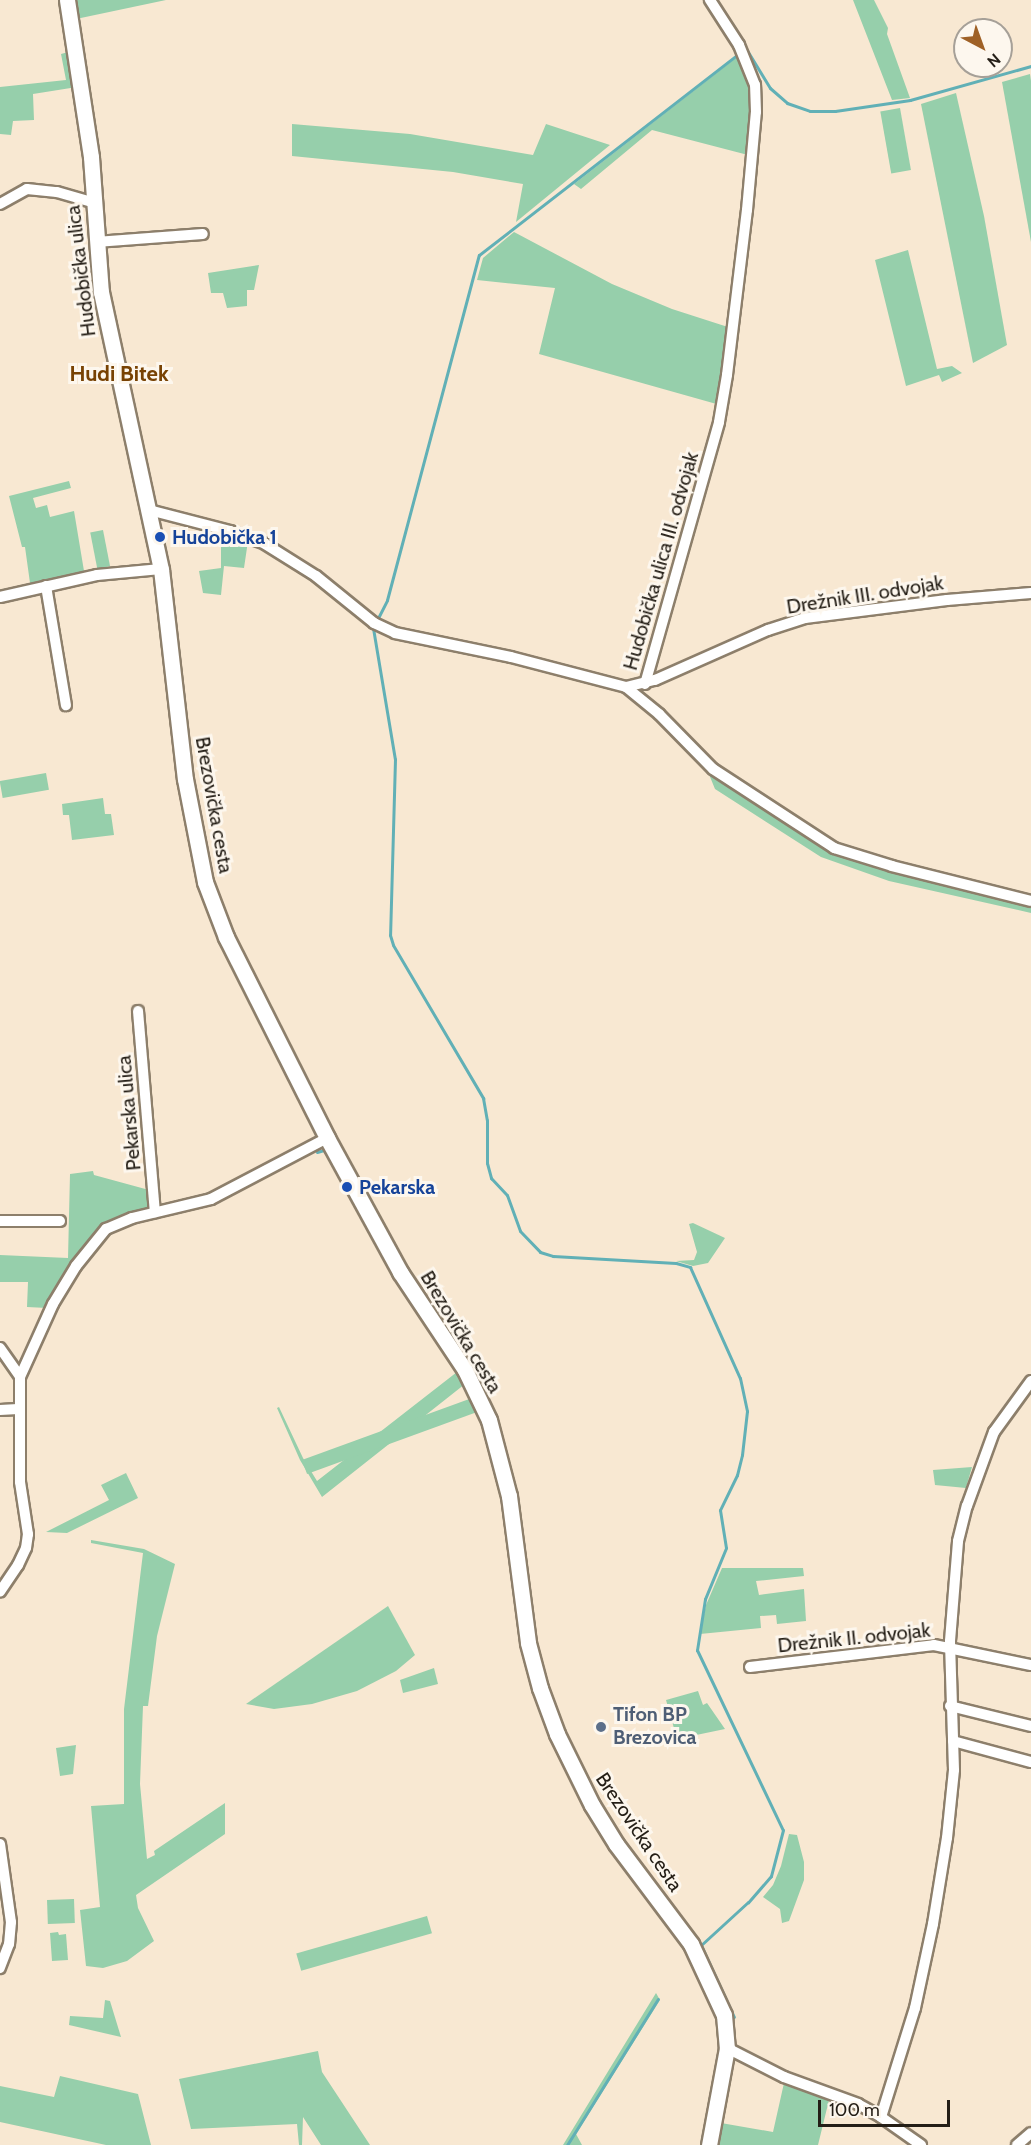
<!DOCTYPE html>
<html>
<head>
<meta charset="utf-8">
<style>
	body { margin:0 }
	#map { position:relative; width:1031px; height:2145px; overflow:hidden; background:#f8e8d2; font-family:Cabin,sans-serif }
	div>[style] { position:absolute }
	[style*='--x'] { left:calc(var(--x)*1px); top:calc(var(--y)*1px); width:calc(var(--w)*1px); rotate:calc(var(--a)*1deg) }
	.green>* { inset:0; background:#96cfab; transform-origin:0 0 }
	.stream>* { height:3px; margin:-1.5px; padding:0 1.5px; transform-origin:1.5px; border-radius:1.5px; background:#61b0b6 }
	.roads { filter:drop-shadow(2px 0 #8d7f6b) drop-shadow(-2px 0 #8d7f6b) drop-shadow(0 2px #8d7f6b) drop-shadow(0 -2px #8d7f6b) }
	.street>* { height:10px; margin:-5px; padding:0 5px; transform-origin:5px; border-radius:5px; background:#fff }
	.secondary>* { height:15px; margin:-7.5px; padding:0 7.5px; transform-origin:7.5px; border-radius:7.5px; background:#fff }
	.dots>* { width:16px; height:16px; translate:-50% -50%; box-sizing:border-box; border:3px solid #fdf7ee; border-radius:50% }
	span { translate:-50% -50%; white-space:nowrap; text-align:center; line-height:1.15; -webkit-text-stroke:6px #fdf7ee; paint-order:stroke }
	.street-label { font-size:20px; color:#241e16 }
	.transit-label { font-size:20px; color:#164399; font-weight:700 }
	.left { translate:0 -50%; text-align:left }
	.service-label { font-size:20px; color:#4e5e75; font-weight:700 }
	.quarter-label { font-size:22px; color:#784203; font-weight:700 }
	.north { position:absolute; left:953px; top:18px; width:60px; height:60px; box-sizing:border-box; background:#fdf7ee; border:2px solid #a6a098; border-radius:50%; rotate:139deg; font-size:16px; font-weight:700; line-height:24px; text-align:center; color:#241e16 }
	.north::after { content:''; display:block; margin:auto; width:21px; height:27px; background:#9f6126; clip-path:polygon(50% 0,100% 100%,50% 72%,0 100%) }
	.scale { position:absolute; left:818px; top:2100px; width:132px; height:27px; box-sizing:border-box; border:3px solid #241e16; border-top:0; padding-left:8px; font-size:18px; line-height:21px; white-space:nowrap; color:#241e16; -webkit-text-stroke:4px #fdf7ee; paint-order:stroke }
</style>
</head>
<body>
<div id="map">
	<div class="green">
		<div style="clip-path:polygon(73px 0,166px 0,76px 19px)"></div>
		<div style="clip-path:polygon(853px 0,874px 0,888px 28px,887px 34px,910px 98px,892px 100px)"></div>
		<div style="clip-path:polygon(72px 51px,77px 87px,33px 94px,34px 120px,13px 121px,11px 135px,0 134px,0 87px,66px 80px,61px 54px)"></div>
		<div style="clip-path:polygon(741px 54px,753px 87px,748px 155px,652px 130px,581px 189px,574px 184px)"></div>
		<div style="clip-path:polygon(1030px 74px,1031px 81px,1031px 242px,1002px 82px)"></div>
		<div style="clip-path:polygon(956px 93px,984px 216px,1007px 345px,973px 363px,921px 104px)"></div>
		<div style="left:900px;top:108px;width:63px;height:20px;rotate:80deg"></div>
		<div style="clip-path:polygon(292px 124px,410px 134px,533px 155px,546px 124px,610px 145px,516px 222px,523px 184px,453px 172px,292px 156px)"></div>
		<div style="clip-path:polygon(514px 232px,612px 284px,672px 309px,731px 328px,720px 405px,539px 354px,555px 288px,477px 280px,483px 258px)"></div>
		<div style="clip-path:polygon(908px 250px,937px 369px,952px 366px,962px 373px,942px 382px,939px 375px,906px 386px,875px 260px)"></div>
		<div style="clip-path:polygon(259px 265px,254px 290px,247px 290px,247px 306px,227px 308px,223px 293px,211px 293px,208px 273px)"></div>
		<div style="clip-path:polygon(69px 481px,71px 488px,33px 498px,36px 508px,47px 505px,50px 517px,74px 511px,84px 571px,30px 583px,25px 547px,22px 547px,9px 496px)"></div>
		<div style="left:103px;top:530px;width:37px;height:13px;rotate:79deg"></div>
		<div style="clip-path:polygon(221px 532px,248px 541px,244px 568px,224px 566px,221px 595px,203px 593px,199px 571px,221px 568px)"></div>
		<div style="clip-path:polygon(706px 767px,816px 841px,1031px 904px,1031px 913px,889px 881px,821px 857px,715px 789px)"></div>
		<div style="left:46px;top:773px;width:17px;height:47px;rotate:80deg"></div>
		<div style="clip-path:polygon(103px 798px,105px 814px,111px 814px,114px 835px,72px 840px,69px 815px,63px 815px,62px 804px)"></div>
		<div style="clip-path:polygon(93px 1171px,94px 1175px,149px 1190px,150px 1205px,148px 1209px,104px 1225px,86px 1244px,47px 1308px,27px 1307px,28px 1282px,0 1282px,0 1255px,68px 1258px,70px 1174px)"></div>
		<div style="clip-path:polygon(693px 1223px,725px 1238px,708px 1263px,693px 1266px,676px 1261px,694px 1260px,697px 1252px,689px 1224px)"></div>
		<div style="clip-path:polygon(457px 1372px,465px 1384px,322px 1497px,300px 1460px,277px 1408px,279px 1407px,303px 1458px,317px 1481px)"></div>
		<div style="left:472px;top:1398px;width:15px;height:181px;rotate:70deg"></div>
		<div style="clip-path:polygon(972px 1467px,966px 1488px,935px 1485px,933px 1470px)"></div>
		<div style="clip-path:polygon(126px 1473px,138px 1498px,67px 1533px,46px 1532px,109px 1500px,101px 1485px)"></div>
		<div style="clip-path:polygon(91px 1540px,144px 1549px,175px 1564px,157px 1636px,148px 1706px,143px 1706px,140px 1784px,147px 1859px,155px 1855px,154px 1851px,225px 1803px,225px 1834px,136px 1895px,138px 1908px,154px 1941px,127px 1961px,103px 1968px,86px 1966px,80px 1910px,100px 1907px,91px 1806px,124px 1804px,124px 1709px,143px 1553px,91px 1543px)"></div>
		<div style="clip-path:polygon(722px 1568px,803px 1568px,804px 1576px,756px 1581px,759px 1595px,804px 1589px,806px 1621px,777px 1624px,776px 1615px,760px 1616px,761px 1628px,700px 1634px,706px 1605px)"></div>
		<div style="clip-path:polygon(388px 1606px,415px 1655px,396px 1671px,357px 1691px,312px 1704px,274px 1709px,246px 1704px)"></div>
		<div style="clip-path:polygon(434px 1668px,438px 1684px,403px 1693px,400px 1680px)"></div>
		<div style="clip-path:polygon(698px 1691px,703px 1705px,707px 1703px,725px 1729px,677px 1739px,666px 1700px)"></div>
		<div style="clip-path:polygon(76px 1745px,73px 1774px,60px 1776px,56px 1748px)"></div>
		<div style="clip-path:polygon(789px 1834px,797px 1835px,804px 1862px,804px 1880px,789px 1921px,782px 1923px,780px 1909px,763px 1897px,773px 1885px,781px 1866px)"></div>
		<div style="left:74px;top:1899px;width:24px;height:27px;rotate:88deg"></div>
		<div style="left:427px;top:1916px;width:18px;height:136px;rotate:74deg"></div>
		<div style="clip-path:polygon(58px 1932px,59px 1935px,66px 1934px,68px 1960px,52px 1961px,50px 1933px)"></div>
		<div style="clip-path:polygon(656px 1993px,660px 2000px,576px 2134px,582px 2145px,563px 2145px)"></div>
		<div style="clip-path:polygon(105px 2000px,110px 2001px,121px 2037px,69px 2025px,70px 2016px,103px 2018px)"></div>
		<div style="clip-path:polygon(318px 2051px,322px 2072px,370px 2145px,321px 2145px,303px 2117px,302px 2145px,299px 2145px,297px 2124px,191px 2129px,179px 2079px)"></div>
		<div style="clip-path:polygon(60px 2076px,138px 2094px,151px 2145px,106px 2145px,0 2122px,0 2086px,54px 2097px)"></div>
		<div style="clip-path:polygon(784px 2083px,829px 2100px,818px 2145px,717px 2145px,721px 2123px,773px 2132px)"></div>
	</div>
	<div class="stream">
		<div style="--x:728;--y:18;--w:14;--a:56"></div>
		<div style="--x:745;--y:47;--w:48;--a:58.6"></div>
		<div style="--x:770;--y:88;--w:23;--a:41"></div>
		<div style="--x:787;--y:103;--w:24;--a:19"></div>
		<div style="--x:810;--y:111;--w:25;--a:0"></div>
		<div style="--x:835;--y:111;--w:76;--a:-8.3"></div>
		<div style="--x:910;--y:100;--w:126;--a:-15.7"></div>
		<div style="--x:377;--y:620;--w:22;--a:-63"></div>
		<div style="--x:387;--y:600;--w:357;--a:-75.1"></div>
		<div style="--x:479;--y:255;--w:329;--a:-37.8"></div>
		<div style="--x:373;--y:628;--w:133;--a:80.5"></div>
		<div style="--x:395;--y:759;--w:176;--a:91.6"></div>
		<div style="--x:390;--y:935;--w:10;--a:73"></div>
		<div style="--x:393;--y:945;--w:178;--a:59.5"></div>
		<div style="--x:483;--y:1098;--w:22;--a:80"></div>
		<div style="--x:487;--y:1120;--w:43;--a:90"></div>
		<div style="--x:487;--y:1163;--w:16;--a:75"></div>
		<div style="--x:491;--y:1178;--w:23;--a:47"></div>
		<div style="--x:507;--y:1195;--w:38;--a:70"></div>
		<div style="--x:520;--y:1231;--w:29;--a:46"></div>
		<div style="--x:540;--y:1252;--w:14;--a:17"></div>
		<div style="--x:553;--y:1256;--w:123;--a:3.3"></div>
		<div style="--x:676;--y:1263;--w:15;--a:16"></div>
		<div style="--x:690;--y:1267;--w:122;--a:65.8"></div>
		<div style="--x:740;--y:1378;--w:34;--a:78"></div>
		<div style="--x:747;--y:1411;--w:44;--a:96.5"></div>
		<div style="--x:742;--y:1455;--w:21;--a:104"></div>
		<div style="--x:737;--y:1475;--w:39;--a:116"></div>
		<div style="--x:720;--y:1510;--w:38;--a:81"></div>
		<div style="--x:726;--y:1548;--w:55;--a:112.4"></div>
		<div style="--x:705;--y:1599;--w:52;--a:98.9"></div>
		<div style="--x:697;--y:1650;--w:199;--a:64.5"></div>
		<div style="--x:783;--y:1830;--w:48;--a:104.6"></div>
		<div style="--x:771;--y:1876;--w:35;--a:131"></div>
		<div style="--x:748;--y:1902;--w:64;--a:137.5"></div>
		<div style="--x:701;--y:1945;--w:79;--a:65.4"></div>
		<div style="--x:317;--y:1152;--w:7;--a:-16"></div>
		<div style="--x:324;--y:1150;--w:56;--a:59.7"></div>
		<div style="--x:567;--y:2145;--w:172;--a:-58.1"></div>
	</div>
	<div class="roads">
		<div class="street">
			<div style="--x:0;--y:204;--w:31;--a:-29"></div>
			<div style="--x:27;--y:189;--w:30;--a:6"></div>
			<div style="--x:57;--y:192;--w:37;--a:16"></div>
			<div style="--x:96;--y:242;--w:107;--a:-4.3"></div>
			<div style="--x:149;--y:510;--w:84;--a:14.5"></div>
			<div style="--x:230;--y:531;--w:37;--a:20"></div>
			<div style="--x:265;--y:544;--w:60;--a:32.1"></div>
			<div style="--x:316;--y:576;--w:75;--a:39"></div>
			<div style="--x:374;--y:623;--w:23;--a:25"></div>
			<div style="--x:395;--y:633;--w:118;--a:11.7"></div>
			<div style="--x:511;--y:657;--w:119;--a:14.6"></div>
			<div style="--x:626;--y:687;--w:30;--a:-14"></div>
			<div style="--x:655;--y:680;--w:124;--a:-23.9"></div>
			<div style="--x:768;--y:630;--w:39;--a:-18"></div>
			<div style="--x:805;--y:618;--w:143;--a:-7.2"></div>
			<div style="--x:947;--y:600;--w:84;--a:-4.8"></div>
			<div style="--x:46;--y:586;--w:121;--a:80.5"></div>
			<div style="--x:0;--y:597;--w:99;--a:-12.8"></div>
			<div style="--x:97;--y:575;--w:64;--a:-5.4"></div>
			<div style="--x:645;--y:684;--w:272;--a:-74.2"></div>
			<div style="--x:719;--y:422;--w:48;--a:-80.3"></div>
			<div style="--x:727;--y:375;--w:166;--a:-83.1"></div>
			<div style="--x:747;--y:210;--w:98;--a:-84.8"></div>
			<div style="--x:756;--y:112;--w:27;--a:-92"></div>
			<div style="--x:755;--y:85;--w:43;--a:-111.8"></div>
			<div style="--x:739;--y:45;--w:54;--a:-122.8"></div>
			<div style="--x:626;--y:687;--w:43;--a:39.3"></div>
			<div style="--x:659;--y:714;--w:77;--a:45.5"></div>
			<div style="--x:713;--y:769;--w:145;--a:33.1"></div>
			<div style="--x:834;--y:848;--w:61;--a:17.2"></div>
			<div style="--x:892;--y:866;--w:143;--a:14.1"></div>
			<div style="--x:138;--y:1011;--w:202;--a:85.2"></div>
			<div style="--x:0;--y:1221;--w:60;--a:0"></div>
			<div style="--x:0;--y:1348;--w:35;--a:55"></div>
			<div style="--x:20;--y:1377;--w:105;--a:90"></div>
			<div style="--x:20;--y:1482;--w:53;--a:81.3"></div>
			<div style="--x:28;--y:1534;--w:14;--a:98"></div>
			<div style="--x:26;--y:1548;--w:19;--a:115"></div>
			<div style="--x:18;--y:1565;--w:32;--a:124"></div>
			<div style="--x:20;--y:1377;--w:80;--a:-65.7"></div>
			<div style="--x:53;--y:1304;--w:44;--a:-58.8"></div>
			<div style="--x:76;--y:1266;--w:48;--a:-51"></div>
			<div style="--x:106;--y:1229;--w:28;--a:-23"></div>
			<div style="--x:132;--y:1218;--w:81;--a:-13.5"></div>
			<div style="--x:211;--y:1199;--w:131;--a:-27.7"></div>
			<div style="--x:0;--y:1410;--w:18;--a:-3"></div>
			<div style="--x:750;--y:1667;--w:185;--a:-6.8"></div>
			<div style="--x:934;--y:1645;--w:99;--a:11.7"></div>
			<div style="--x:950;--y:1706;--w:83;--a:13.9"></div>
			<div style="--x:953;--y:1741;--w:81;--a:15.1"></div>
			<div style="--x:0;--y:1844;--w:79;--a:82"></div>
			<div style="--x:11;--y:1922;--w:22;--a:95"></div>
			<div style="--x:9;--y:1944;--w:26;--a:111"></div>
			<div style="--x:727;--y:2048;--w:64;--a:27"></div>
			<div style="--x:784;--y:2077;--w:79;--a:20"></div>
			<div style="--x:858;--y:2104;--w:26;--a:29"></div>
			<div style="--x:881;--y:2117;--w:49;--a:35"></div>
			<div style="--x:881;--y:2117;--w:114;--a:-72.7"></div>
			<div style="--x:915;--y:2008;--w:86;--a:-77.9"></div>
			<div style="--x:933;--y:1924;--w:87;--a:-80.8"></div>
			<div style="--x:947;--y:1838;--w:68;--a:-84.1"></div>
			<div style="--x:954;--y:1770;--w:129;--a:-91.8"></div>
			<div style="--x:950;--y:1641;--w:100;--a:-85.4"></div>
			<div style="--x:958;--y:1541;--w:36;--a:-76"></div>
			<div style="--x:967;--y:1506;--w:79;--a:-70"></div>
			<div style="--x:994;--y:1432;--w:63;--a:-54"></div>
			<div style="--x:1017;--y:2145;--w:18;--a:-41"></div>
		</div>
		<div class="secondary">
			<div style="--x:67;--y:0;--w:159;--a:81.3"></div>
			<div style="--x:91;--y:157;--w:135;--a:85.8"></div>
			<div style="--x:101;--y:292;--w:283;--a:77.8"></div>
			<div style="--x:161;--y:569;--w:211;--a:83.5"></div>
			<div style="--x:185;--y:779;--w:105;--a:79"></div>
			<div style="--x:205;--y:882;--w:59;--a:69.1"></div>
			<div style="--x:226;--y:937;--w:225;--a:63.3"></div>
			<div style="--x:327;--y:1138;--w:153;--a:61.4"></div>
			<div style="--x:400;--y:1272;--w:118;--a:56.4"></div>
			<div style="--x:465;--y:1370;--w:55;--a:64.4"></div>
			<div style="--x:489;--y:1420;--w:79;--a:75.3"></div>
			<div style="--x:509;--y:1496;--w:148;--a:82.6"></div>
			<div style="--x:528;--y:1643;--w:47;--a:75.1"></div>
			<div style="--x:540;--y:1688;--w:49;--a:69.7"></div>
			<div style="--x:557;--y:1734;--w:79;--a:63.8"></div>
			<div style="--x:592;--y:1805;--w:46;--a:58.4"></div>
			<div style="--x:616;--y:1844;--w:125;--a:53.1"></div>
			<div style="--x:691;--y:1944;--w:78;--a:65.1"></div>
			<div style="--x:724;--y:2015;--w:33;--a:85"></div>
			<div style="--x:727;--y:2048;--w:99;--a:100.5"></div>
		</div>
	</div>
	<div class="dots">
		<div style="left:160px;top:537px;background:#1a4fb4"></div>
		<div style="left:347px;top:1187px;background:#1a4fb4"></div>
		<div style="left:601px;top:1727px;background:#5c6f8a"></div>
	</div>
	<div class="street-label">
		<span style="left:81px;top:271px;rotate:-97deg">Hudobička ulica</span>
		<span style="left:661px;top:561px;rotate:-74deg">Hudobička ulica III. odvojak</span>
		<span style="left:865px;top:595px;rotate:-9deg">Drežnik III. odvojak</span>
		<span style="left:214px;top:805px;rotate:80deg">Brezovička cesta</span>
		<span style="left:129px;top:1113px;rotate:-95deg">Pekarska ulica</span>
		<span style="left:461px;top:1332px;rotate:59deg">Brezovička cesta</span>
		<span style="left:854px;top:1638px;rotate:-6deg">Drežnik II. odvojak</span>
		<span style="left:639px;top:1832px;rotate:56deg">Brezovička cesta</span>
	</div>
	<div class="transit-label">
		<span class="left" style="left:172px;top:537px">Hudobička 1</span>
		<span class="left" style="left:359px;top:1187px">Pekarska</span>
	</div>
	<div class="service-label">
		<span class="left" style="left:613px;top:1726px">Tifon BP<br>Brezovica</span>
	</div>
	<div class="quarter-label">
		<span style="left:119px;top:374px">Hudi Bitek</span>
	</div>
	<div class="north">N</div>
	<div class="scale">100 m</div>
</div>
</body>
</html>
